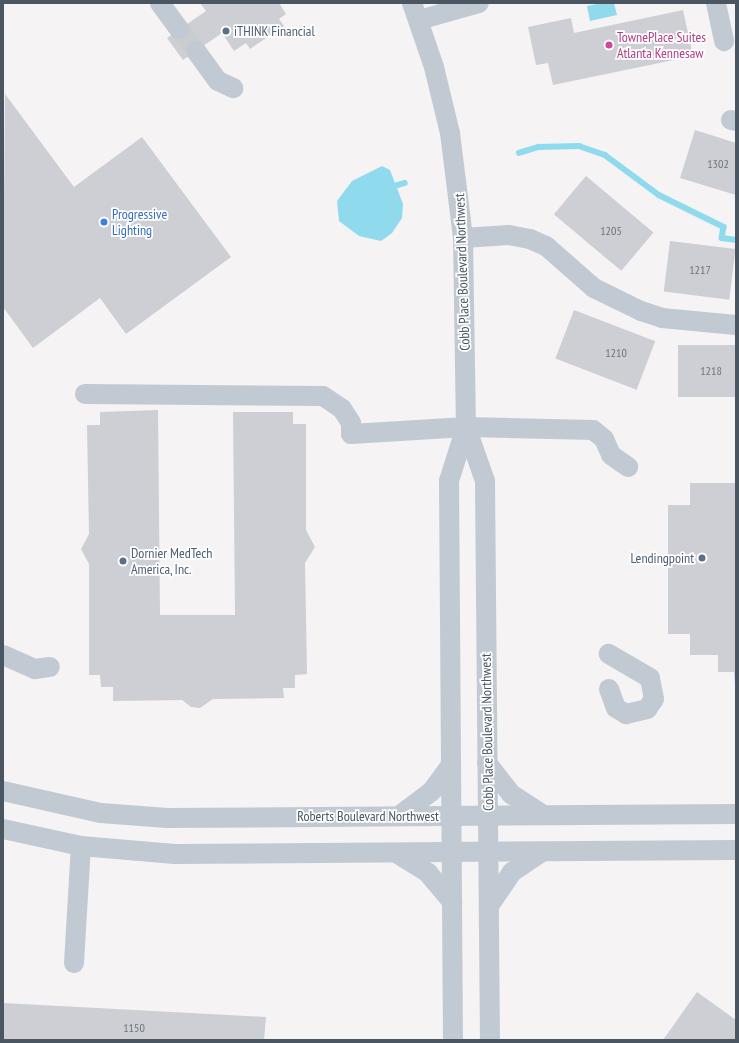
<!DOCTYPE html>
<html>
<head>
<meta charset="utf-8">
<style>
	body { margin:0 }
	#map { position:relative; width:739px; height:1043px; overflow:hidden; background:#f5f3f3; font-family:"PT Sans Narrow",sans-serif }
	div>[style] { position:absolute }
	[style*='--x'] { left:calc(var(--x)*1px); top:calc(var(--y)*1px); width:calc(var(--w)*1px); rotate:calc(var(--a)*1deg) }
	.water>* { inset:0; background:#90daee }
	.stream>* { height:5.5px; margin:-2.75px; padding:0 2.75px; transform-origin:2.75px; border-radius:2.75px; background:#90daee }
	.building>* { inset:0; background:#cdcfd5; transform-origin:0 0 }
	.minor-tunnel>* { height:20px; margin-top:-10px; transform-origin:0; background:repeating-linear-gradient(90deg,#caccce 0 20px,transparent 0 30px) }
	.minor>* { height:20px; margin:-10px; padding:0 10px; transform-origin:10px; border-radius:10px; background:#c1cad2 }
	.dots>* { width:11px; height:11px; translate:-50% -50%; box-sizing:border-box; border:2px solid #fff; border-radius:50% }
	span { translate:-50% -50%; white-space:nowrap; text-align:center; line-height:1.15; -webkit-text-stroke:3.5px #fff; paint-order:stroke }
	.number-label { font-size:12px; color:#6b747e }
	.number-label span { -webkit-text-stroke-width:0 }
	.service-label { font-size:14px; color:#4e5e75 }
	.left { translate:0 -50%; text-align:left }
	.right { translate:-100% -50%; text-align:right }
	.hotel-label { font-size:14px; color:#b23c85 }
	.shop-label { font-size:14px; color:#366cbe }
	.street-label { font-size:14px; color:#4a5661 }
	.frame { position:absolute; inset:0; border:4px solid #4a5661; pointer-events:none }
</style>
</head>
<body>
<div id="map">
	<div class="water">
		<div style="clip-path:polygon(602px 3px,614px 3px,617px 15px,590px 21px,587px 6px)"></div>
		<div style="clip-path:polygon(382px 166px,390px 170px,403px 204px,402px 218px,392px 233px,381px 241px,359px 236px,339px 221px,337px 201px,352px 181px)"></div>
	</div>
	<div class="stream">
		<div style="--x:519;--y:153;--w:21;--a:-17"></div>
		<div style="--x:539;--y:147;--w:40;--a:-1.4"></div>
		<div style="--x:579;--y:146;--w:28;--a:19"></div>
		<div style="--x:605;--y:155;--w:67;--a:36.5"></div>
		<div style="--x:659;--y:195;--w:72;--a:26.2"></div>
		<div style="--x:724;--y:227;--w:11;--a:100"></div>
		<div style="--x:722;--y:238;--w:14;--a:8"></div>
		<div style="--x:395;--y:186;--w:10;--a:-17"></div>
	</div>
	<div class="building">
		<div style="clip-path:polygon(200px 3px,279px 3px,286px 14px,279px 19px,284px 26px,250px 49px,246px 43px,234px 51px,222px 33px,183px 60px,167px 38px,206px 11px)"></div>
		<div style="clip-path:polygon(683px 10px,693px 56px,553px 85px,548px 63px,536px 65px,528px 27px,571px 18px,574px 33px)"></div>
		<div style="clip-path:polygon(5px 94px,74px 187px,142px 137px,231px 257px,126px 334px,100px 298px,33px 348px,3px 307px)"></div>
		<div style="clip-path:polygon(695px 130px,736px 143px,736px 195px,680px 178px)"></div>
		<div style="left:586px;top:176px;width:88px;height:50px;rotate:40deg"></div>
		<div style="left:670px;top:241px;width:66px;height:51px;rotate:7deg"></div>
		<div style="left:574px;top:310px;width:87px;height:52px;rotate:21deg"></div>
		<div style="left:736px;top:345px;width:52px;height:58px;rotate:90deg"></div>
		<div style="clip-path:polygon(158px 410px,160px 615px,235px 615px,233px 412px,293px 412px,293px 424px,306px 424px,306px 530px,315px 547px,305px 563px,307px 674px,295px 675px,295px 688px,283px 688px,284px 698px,213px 699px,200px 708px,191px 707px,182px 700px,113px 701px,113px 687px,101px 687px,100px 675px,89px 675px,89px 564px,81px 549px,89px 534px,87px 425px,100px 425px,100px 412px)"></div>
		<div style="clip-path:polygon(690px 483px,736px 483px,736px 697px,734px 672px,718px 672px,718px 655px,690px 655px,690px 634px,668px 634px,668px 505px,690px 505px)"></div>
		<div style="clip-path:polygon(697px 992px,736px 1020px,736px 1040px,663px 1040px)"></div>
		<div style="clip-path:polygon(3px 1003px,266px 1017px,264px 1040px,3px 1040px)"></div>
	</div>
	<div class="minor-tunnel">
		<div style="--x:179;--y:29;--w:28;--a:52"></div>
	</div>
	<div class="minor">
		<div style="--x:160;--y:3;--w:32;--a:54"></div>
		<div style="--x:412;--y:3;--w:68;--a:71"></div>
		<div style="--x:434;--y:67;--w:68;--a:76.4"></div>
		<div style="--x:450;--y:133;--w:106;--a:82.9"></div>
		<div style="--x:463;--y:238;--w:189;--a:89.1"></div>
		<div style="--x:466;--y:427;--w:57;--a:107.5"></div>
		<div style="--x:449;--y:481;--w:559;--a:89.59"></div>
		<div style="--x:716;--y:3;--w:39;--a:78"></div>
		<div style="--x:419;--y:20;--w:62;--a:-15.8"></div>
		<div style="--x:196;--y:51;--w:37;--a:54"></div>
		<div style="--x:218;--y:81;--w:17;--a:25"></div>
		<div style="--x:731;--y:120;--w:5;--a:11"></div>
		<div style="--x:463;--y:238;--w:46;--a:-3.7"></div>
		<div style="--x:509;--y:235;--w:21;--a:11"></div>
		<div style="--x:530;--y:239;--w:17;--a:24"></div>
		<div style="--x:546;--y:246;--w:64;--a:41.2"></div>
		<div style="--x:594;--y:288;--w:52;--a:26.1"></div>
		<div style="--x:641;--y:311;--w:22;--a:18"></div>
		<div style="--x:662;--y:318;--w:74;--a:5.4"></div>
		<div style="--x:85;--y:394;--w:238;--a:0.5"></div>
		<div style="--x:323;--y:396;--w:23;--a:34"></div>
		<div style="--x:342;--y:409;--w:17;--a:57"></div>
		<div style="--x:351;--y:423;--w:11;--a:90"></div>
		<div style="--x:351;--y:434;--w:115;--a:-3.5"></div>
		<div style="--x:466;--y:427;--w:127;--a:1.4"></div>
		<div style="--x:593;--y:430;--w:14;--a:39"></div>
		<div style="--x:604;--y:439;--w:17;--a:66"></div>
		<div style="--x:611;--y:455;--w:21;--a:35"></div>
		<div style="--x:466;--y:427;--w:57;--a:70.6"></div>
		<div style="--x:485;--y:481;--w:559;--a:89.49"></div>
		<div style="--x:3;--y:655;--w:35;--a:24"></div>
		<div style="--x:35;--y:669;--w:15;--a:-8"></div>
		<div style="--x:609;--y:689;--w:20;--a:70"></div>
		<div style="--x:616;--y:708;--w:12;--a:31"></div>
		<div style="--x:626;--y:714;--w:22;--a:-13"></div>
		<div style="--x:647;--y:709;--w:12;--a:-55"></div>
		<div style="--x:654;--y:699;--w:21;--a:-101"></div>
		<div style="--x:650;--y:678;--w:48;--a:-149.7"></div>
		<div style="--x:487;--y:763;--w:39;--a:52"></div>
		<div style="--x:511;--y:794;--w:38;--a:33"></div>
		<div style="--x:3;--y:791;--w:100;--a:12.7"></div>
		<div style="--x:101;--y:813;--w:66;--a:4.3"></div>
		<div style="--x:167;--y:818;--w:569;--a:-0.4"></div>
		<div style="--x:399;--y:816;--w:41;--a:-37.1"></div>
		<div style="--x:432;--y:791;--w:32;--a:-54"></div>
		<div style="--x:3;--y:829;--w:80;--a:12.3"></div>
		<div style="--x:81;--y:846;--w:94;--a:4.9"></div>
		<div style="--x:175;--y:854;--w:561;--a:-0.41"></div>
		<div style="--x:398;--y:854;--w:36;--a:32"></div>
		<div style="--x:428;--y:873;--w:38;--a:50"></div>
		<div style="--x:489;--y:906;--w:41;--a:-55.9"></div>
		<div style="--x:512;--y:872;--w:36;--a:-34"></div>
		<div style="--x:74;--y:963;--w:117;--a:-86.6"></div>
	</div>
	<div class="dots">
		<div style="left:226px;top:31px;background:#5c6f8a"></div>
		<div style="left:609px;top:45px;background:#d1479c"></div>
		<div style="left:104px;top:222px;background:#3f7fe0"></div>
		<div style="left:702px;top:558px;background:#5c6f8a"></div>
		<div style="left:123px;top:561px;background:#5c6f8a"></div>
	</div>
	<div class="number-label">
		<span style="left:718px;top:164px">1302</span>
		<span style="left:611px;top:231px">1205</span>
		<span style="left:700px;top:270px">1217</span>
		<span style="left:616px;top:353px">1210</span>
		<span style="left:711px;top:371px">1218</span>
		<span style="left:134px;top:1028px">1150</span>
	</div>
	<div class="service-label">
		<span class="left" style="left:234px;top:31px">iTHINK Financial</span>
		<span class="left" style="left:131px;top:561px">Dornier MedTech<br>America, Inc.</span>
		<span class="right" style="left:694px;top:558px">Lendingpoint</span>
	</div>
	<div class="hotel-label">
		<span class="left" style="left:617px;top:45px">TownePlace Suites<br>Atlanta Kennesaw</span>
	</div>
	<div class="shop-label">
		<span class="left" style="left:112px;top:222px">Progressive<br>Lighting</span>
	</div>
	<div class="street-label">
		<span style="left:462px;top:272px;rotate:-92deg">Cobb Place Boulevard Northwest</span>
		<span style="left:487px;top:732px;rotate:-91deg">Cobb Place Boulevard Northwest</span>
		<span style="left:368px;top:816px">Roberts Boulevard Northwest</span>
	</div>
	<div class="frame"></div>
</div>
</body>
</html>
